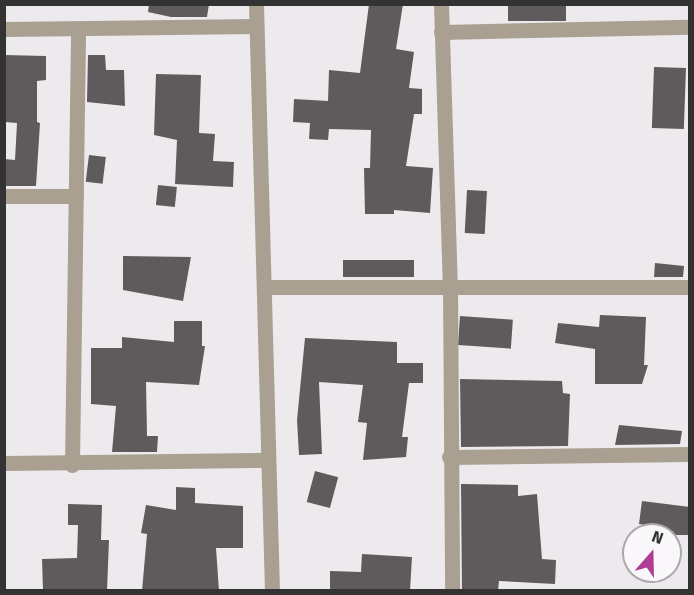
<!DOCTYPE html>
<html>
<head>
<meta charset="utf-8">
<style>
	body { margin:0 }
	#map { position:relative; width:694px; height:595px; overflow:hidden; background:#edeaed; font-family:"Fira Sans",sans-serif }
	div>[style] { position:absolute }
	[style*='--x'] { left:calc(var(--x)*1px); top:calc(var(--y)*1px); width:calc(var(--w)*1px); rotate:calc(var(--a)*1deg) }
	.building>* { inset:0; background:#5f5b5d; transform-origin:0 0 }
	.minor>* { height:15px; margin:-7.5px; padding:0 7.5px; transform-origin:7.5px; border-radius:7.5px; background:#a9a092 }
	span { translate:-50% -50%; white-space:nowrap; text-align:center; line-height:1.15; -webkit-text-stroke:6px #faf7fb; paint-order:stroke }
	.frame { position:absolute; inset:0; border:6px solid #343334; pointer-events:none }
	.north { position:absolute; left:622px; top:523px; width:60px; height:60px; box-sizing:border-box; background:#faf7fb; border:2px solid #aba9ab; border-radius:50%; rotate:20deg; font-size:16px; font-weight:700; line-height:24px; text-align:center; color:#343334 }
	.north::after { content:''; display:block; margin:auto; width:21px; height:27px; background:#af3c95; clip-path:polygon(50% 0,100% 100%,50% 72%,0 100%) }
</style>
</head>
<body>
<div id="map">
	<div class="building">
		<div style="clip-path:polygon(149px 4px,209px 4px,207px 17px,171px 17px,148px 12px)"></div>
		<div style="clip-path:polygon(369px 4px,403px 4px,396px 49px,414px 52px,409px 88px,422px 89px,422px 114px,414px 114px,406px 166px,433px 168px,430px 213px,394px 210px,394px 214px,365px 214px,364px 168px,370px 168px,371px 130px,329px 129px,328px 140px,309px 139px,310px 123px,293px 122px,294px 99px,328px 101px,329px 70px,360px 73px)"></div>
		<div style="left:508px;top:4px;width:58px;height:17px"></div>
		<div style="clip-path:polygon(4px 55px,46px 56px,46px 80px,37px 81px,37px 122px,40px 123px,36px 186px,4px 186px,4px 159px,15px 160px,17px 123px,4px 122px)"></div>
		<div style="clip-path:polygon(88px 55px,105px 55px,106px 70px,124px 70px,125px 106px,87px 102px)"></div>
		<div style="left:654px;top:67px;width:32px;height:61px;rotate:2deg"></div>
		<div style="clip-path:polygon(156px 74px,201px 75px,199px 133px,215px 134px,213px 161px,234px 162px,233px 187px,175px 184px,177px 140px,154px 135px)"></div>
		<div style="left:89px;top:155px;width:17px;height:27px;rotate:7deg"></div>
		<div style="left:158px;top:185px;width:19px;height:20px;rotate:6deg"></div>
		<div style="left:467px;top:190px;width:20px;height:43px;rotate:3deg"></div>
		<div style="clip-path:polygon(123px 256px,191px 257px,183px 301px,123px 290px)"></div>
		<div style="left:343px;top:260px;width:71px;height:17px"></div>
		<div style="clip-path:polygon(655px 263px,684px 266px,683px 277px,654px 277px)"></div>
		<div style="clip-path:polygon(600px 315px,646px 317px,644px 365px,648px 365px,642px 384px,595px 384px,595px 349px,555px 343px,558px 323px,599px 327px)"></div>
		<div style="left:460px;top:316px;width:53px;height:29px;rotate:4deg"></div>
		<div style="clip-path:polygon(174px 321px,202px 321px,202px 346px,205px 346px,199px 385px,146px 382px,147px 436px,158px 436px,157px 452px,112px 452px,116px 406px,91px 404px,91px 348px,122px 348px,122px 337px,174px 342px)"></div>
		<div style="clip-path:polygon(305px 338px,397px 342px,397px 363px,423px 363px,423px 383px,409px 383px,402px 437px,408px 437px,406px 457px,363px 460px,367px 423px,358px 422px,363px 385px,319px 382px,322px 454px,299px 455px,297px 420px)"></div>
		<div style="clip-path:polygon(460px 379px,562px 381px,563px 393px,570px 394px,568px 446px,461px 447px)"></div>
		<div style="clip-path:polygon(619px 425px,682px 431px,680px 444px,615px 445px)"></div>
		<div style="left:315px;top:471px;width:24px;height:32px;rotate:15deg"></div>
		<div style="clip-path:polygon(461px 484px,518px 485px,518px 496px,537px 494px,542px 559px,556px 560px,555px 584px,499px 581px,498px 591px,462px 591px)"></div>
		<div style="clip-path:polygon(176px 487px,195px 488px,195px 503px,243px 506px,243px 548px,216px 548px,219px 591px,142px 591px,147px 534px,141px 533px,146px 505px,176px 510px)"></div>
		<div style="clip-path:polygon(642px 501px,690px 507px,690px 535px,643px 535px,645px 525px,639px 524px)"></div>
		<div style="clip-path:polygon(68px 504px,102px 505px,101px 540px,109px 540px,107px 591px,43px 590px,42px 559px,77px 558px,78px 525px,68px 525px)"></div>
		<div style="clip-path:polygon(362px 554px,412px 557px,410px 591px,330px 591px,330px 571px,361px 572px)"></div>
	</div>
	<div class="minor">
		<div style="--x:256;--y:4;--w:586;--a:88.44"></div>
		<div style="--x:441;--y:4;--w:281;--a:88.2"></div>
		<div style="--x:450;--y:285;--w:305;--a:89.6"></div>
		<div style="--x:4;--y:29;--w:252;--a:-0.7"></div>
		<div style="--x:441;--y:32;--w:249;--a:-1.2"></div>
		<div style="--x:4;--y:196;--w:72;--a:0"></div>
		<div style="--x:265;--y:287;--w:425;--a:0"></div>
		<div style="--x:449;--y:457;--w:241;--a:-0.7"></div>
		<div style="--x:4;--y:463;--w:263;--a:-0.7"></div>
		<div style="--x:72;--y:465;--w:436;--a:-89.2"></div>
	</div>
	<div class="frame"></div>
	<div class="north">N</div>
</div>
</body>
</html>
